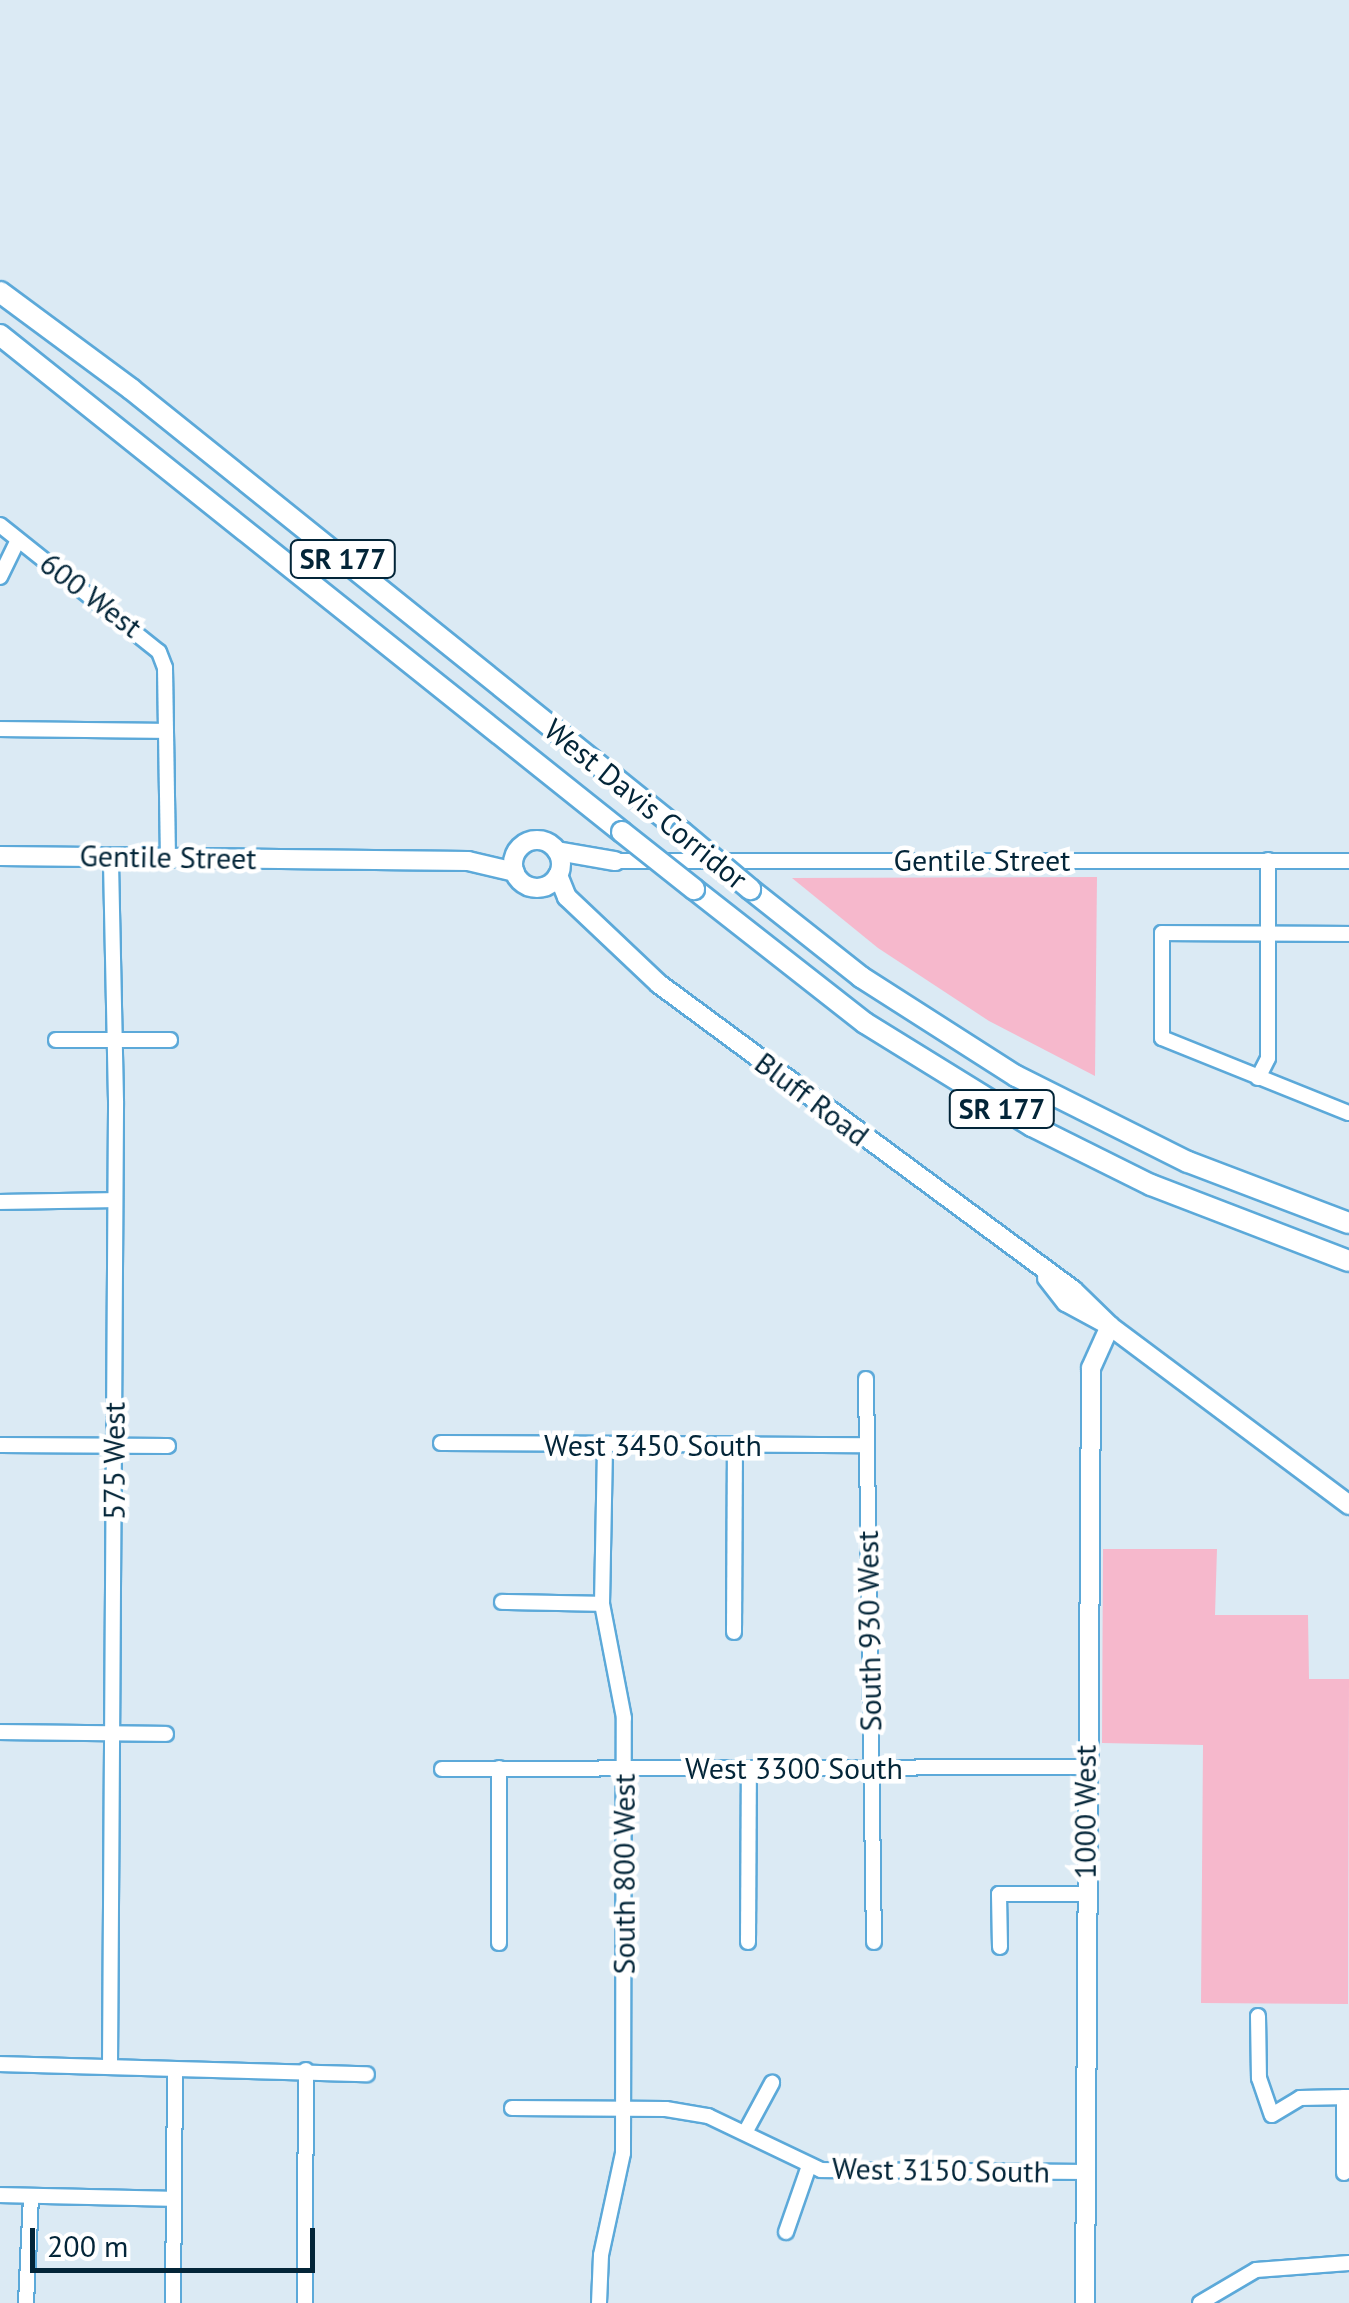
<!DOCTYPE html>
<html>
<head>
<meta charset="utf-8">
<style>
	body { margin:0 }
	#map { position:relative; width:1349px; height:2303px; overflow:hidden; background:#dbeaf4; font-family:"PT Sans",sans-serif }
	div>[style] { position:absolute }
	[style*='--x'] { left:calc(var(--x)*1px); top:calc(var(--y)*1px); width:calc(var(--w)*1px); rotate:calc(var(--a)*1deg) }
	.green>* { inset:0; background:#f6b8cc }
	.roads { filter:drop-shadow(2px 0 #5ca9d9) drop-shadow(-2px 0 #5ca9d9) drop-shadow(0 2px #5ca9d9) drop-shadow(0 -2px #5ca9d9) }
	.minor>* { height:14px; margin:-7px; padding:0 7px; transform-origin:7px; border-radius:7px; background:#fff }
	.major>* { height:18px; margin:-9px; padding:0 9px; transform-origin:9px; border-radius:9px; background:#fff }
	.major>.ring { margin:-9px; padding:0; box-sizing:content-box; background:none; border:18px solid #fff; border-radius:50% }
	.highway>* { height:20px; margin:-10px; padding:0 10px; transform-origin:10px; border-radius:10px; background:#fff }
	.bridges { filter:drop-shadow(2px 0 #5ca9d9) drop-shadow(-2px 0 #5ca9d9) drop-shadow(0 2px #5ca9d9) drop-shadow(0 -2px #5ca9d9) }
	.highway-bridge>* { height:20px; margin:-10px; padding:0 10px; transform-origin:10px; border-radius:10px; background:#fff }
	span { translate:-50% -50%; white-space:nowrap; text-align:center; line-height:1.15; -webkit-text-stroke:9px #fff; paint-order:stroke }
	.shield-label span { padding:2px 8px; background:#fff; border:2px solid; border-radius:8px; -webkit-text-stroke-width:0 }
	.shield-label { font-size:28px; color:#032538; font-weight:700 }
	.street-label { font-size:30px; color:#032538 }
	.scale { position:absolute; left:30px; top:2228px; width:285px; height:45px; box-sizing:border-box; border:5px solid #032538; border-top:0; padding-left:12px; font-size:30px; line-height:35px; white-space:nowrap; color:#032538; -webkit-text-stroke:8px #fff; paint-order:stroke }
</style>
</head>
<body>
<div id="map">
	<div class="green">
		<div style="clip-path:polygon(1097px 877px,1095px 1076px,989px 1021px,878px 948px,792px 878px)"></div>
		<div style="clip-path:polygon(1103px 1549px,1217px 1549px,1215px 1615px,1308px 1615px,1309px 1679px,1349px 1679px,1348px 2004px,1201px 2003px,1203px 1745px,1102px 1743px)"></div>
	</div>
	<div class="roads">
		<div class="minor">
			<div style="--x:0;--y:525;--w:203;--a:38.6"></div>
			<div style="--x:159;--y:652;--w:17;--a:69"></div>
			<div style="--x:165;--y:668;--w:189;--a:89.1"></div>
			<div style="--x:0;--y:577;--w:41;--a:-64.1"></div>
			<div style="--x:0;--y:729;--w:166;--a:0.7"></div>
			<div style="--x:615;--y:861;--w:734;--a:0"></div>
			<div style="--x:1349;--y:934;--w:187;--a:-179.7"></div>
			<div style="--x:1162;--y:933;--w:105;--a:90"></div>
			<div style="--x:1162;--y:1038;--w:201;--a:21.9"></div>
			<div style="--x:56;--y:1040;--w:114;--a:0"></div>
			<div style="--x:1258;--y:1078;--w:22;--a:-63"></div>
			<div style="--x:1268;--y:1058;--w:198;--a:-90"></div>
			<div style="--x:0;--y:1202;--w:113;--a:-1"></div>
			<div style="--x:866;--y:1379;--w:563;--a:89.19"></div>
			<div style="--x:441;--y:1443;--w:425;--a:0.3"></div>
			<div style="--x:0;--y:1445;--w:168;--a:0.3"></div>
			<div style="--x:502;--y:1602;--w:100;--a:1.1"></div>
			<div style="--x:734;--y:1632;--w:186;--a:-89.7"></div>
			<div style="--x:0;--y:1732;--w:166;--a:0.7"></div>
			<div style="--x:442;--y:1769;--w:643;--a:-0.18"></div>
			<div style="--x:748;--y:1942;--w:173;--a:-89.7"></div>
			<div style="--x:499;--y:1943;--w:175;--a:-90"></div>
			<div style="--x:1000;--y:1947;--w:53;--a:-91.1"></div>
			<div style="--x:999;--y:1894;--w:86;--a:0"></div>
			<div style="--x:1258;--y:2016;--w:62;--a:89.1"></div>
			<div style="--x:1259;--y:2078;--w:39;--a:71"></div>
			<div style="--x:1272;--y:2115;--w:33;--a:-31"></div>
			<div style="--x:1300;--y:2098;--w:49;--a:-1.2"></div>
			<div style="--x:0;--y:2064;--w:367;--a:1.6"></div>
			<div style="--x:110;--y:2065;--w:964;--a:-89.64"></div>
			<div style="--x:116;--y:1101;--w:244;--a:-91.2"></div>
			<div style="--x:512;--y:2108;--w:154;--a:0.4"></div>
			<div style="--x:666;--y:2109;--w:43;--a:9.5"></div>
			<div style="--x:708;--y:2116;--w:125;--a:25.5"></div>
			<div style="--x:821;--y:2170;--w:262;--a:0.4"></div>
			<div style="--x:746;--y:2131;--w:55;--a:-61.6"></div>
			<div style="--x:1344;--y:2173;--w:76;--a:-90"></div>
			<div style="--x:0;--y:2195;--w:173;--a:1.3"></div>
			<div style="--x:786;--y:2232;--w:70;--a:-70.8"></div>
			<div style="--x:26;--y:2303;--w:106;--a:-87.3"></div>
			<div style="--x:173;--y:2303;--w:231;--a:-89.5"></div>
			<div style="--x:305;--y:2303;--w:233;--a:-89.8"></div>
			<div style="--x:599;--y:2303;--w:48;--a:-87.6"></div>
			<div style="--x:601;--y:2255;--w:104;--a:-77.8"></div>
			<div style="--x:623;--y:2153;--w:435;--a:-89.9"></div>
			<div style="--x:624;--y:1718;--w:116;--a:-100.9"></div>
			<div style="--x:602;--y:1604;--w:159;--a:-88.9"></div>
			<div style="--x:1200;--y:2303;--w:65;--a:-30.5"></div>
			<div style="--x:1256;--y:2270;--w:93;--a:-4.3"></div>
		</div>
		<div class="major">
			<div class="ring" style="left:513px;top:840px;width:30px;height:30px"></div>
			<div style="--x:557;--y:851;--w:59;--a:9.8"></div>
			<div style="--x:0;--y:856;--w:468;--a:0.6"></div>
			<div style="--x:468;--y:861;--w:48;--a:13.2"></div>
			<div style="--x:558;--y:875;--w:24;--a:68"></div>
			<div style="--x:567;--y:897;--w:127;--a:43.4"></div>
			<div style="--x:659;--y:984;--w:515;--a:36.47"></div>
			<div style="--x:1073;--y:1290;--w:52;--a:44.2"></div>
			<div style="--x:1047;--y:1278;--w:31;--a:52"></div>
			<div style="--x:1066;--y:1302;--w:50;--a:28.6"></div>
			<div style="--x:1110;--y:1326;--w:299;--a:36.8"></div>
			<div style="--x:1085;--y:2303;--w:935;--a:-89.63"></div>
			<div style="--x:1091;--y:1368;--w:46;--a:-65.7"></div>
		</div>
		<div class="highway">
			<div style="--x:0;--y:292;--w:163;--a:36.5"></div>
			<div style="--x:131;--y:389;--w:707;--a:38.8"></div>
			<div style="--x:0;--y:335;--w:796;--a:38.63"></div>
			<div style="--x:694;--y:889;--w:217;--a:38.1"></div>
			<div style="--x:865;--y:1023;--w:196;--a:31.7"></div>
			<div style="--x:1032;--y:1126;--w:133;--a:26.4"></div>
			<div style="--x:1151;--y:1185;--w:212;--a:21"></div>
			<div style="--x:750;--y:889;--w:142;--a:38.4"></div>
			<div style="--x:861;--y:977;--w:184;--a:32.6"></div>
			<div style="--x:1016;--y:1076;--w:192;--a:26.6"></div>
			<div style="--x:1188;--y:1162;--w:172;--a:20.8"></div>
		</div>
	</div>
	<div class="bridges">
		<div class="highway-bridge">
			<div style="--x:622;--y:832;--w:92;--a:38.4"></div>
			<div style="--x:682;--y:832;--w:89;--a:40"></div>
		</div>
	</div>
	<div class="shield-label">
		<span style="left:343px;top:559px">SR 177</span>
		<span style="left:1002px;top:1109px">SR 177</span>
	</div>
	<div class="street-label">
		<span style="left:91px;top:595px;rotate:37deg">600 West</span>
		<span style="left:646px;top:804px;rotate:39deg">West Davis Corridor</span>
		<span style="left:168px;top:857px;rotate:1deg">Gentile Street</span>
		<span style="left:982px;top:860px">Gentile Street</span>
		<span style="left:812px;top:1099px;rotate:37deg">Bluff Road</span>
		<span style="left:653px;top:1445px">West 3450 South</span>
		<span style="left:114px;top:1461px;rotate:-90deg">575 West</span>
		<span style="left:869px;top:1631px;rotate:-91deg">South 930 West</span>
		<span style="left:794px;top:1768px">West 3300 South</span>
		<span style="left:1085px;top:1812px;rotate:-90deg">1000 West</span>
		<span style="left:624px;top:1874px;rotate:-90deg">South 800 West</span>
		<span style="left:941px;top:2170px;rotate:1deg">West 3150 South</span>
	</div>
	<div class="scale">200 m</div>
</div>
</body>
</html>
